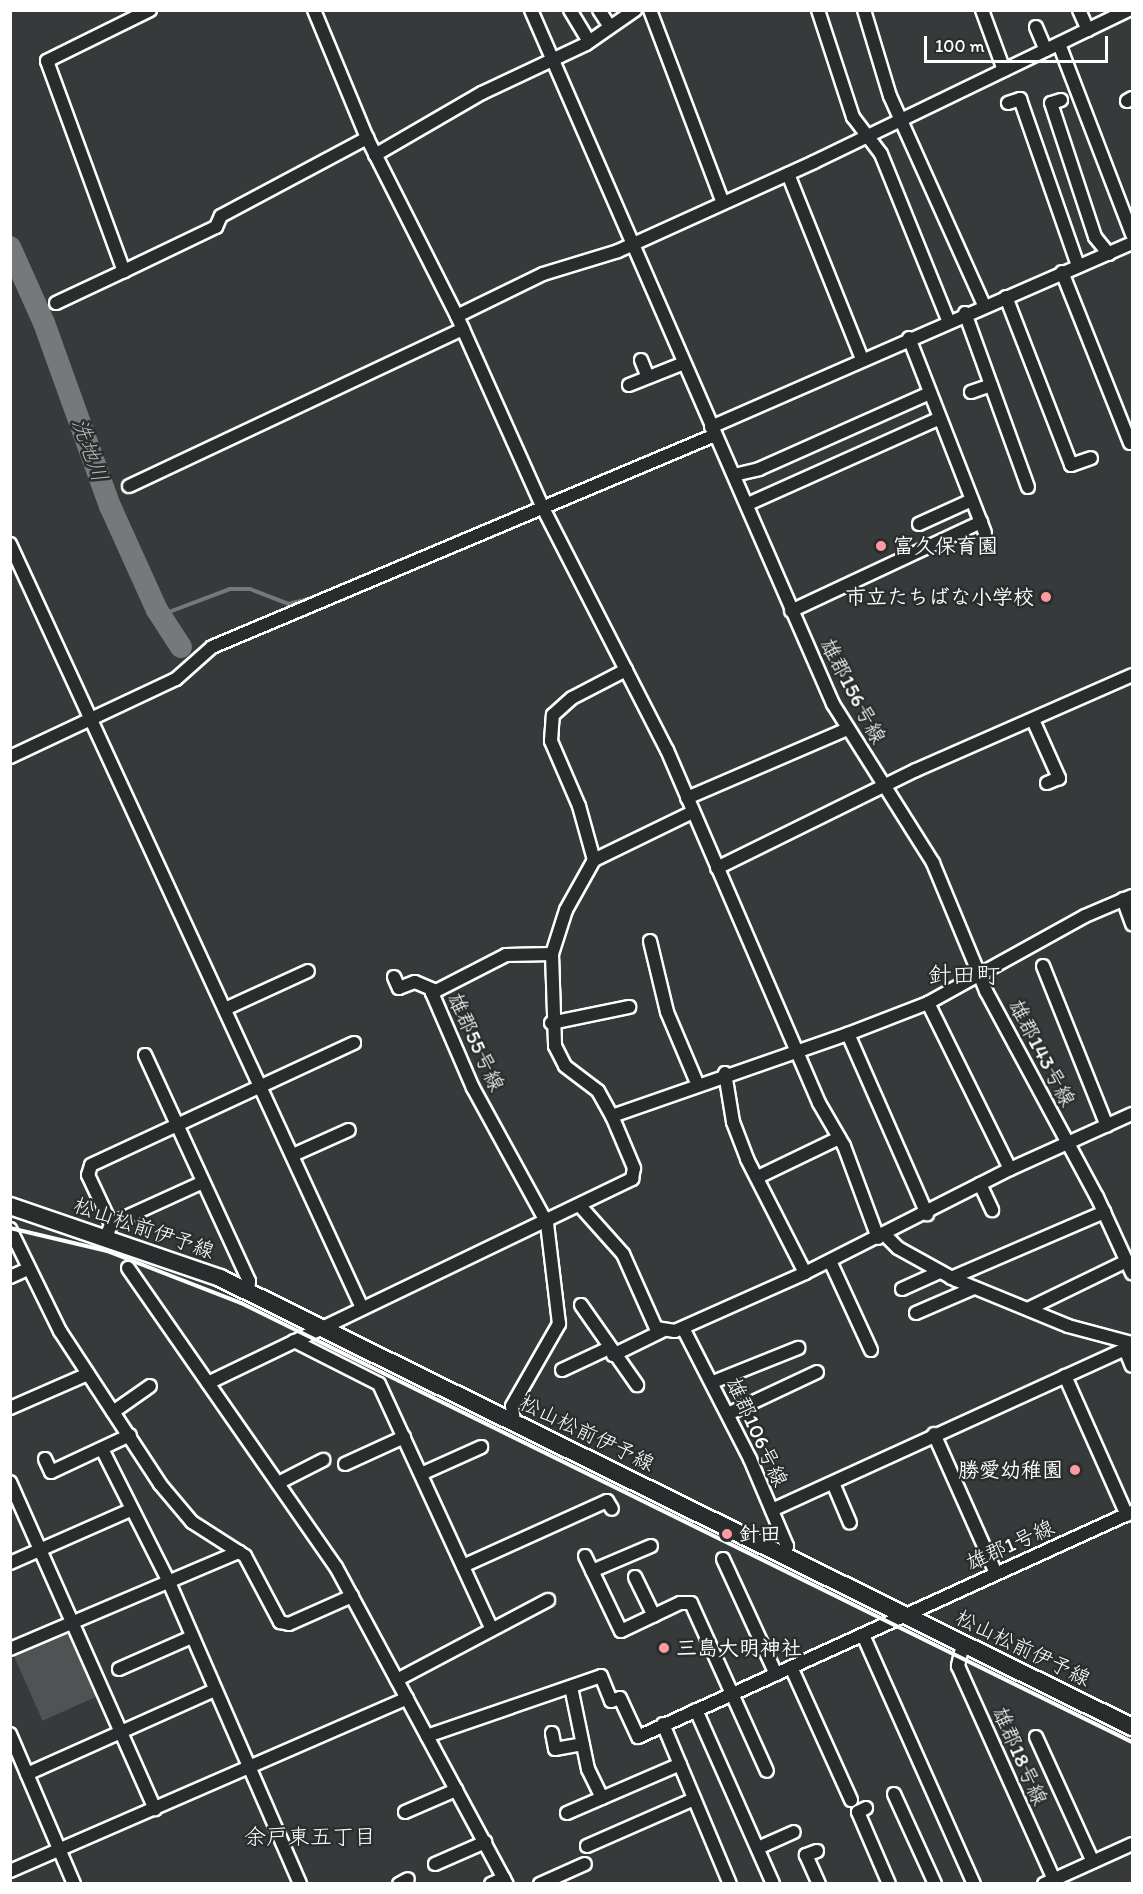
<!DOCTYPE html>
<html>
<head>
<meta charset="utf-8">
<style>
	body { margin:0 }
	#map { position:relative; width:1143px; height:1894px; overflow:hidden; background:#373a3b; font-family:Itim,"Klee One",sans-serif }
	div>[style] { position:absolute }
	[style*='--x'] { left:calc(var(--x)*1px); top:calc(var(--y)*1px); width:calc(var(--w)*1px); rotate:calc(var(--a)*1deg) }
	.green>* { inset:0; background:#505354; transform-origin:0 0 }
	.stream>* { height:4px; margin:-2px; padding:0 2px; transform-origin:2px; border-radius:2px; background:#767879 }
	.river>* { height:22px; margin:-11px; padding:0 11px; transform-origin:11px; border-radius:11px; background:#767879 }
	.roads { filter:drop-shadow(2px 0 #fff) drop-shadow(-2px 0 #fff) drop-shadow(0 2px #fff) drop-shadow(0 -2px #fff) }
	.minor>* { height:12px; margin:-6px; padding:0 6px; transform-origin:6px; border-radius:6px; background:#2a2d2e }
	.secondary>* { height:16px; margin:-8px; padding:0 8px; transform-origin:8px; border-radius:8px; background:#2a2d2e }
	.rail>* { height:4px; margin:-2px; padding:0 2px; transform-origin:2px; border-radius:2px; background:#fff }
	.dots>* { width:16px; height:16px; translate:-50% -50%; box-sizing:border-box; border:3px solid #2a2d2e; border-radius:50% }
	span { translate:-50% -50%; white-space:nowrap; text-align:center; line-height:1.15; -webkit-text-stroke:5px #2a2d2e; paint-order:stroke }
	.poi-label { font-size:21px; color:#fff; font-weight:700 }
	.left { translate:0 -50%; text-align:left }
	.right { translate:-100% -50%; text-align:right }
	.street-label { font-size:21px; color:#fff }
	.water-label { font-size:22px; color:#b4b5b5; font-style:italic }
	.neighbourhood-label { font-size:22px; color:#fff }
	.quarter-label { font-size:24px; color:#fff }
	.frame { position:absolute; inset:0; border:12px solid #fff; pointer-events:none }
	.scale { position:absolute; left:924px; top:36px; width:184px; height:27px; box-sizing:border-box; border:3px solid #fff; border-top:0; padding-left:8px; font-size:18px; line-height:21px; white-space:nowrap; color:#fff; -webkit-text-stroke:4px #2a2d2e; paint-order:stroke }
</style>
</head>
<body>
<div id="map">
	<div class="green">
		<div style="left:71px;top:1627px;width:74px;height:64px;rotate:66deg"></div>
	</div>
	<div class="stream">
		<div style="--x:161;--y:615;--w:74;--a:-20.6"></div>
		<div style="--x:230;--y:589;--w:20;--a:0"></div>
		<div style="--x:250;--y:589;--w:42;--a:21"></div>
		<div style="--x:289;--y:604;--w:28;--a:-15"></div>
	</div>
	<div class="river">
		<div style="--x:10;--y:247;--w:83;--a:65.9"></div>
		<div style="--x:44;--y:323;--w:195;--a:70.2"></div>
		<div style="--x:110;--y:506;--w:114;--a:65.7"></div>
		<div style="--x:157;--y:610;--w:44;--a:57"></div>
	</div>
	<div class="roads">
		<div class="minor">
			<div style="--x:150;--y:10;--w:115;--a:153.7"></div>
			<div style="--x:47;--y:61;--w:224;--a:69.9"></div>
			<div style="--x:124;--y:271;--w:102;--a:-25.6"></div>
			<div style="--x:216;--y:227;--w:12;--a:-66"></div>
			<div style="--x:221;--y:216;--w:166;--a:-28.1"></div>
			<div style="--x:314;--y:10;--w:139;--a:67.5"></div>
			<div style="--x:367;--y:138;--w:199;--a:63.2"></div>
			<div style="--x:457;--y:316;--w:210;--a:65.9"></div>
			<div style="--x:543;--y:508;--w:272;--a:62.9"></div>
			<div style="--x:667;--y:750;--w:384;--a:66.7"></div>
			<div style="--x:819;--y:1103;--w:50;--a:59.8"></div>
			<div style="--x:844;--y:1146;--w:98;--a:69.7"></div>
			<div style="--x:531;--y:10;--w:757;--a:66.48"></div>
			<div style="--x:833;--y:704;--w:188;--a:57.8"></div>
			<div style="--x:933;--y:863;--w:139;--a:67.5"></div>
			<div style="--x:986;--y:991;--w:234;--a:61.7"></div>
			<div style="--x:1097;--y:1197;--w:84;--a:65.3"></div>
			<div style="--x:570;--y:10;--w:37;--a:59"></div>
			<div style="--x:599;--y:10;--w:20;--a:57"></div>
			<div style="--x:650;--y:10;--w:206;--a:69.3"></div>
			<div style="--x:818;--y:10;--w:113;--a:71.9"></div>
			<div style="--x:853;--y:117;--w:46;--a:52.9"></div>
			<div style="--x:881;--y:154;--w:179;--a:68"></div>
			<div style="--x:864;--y:10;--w:90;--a:73.2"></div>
			<div style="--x:890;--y:96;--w:229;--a:65.8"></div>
			<div style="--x:982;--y:10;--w:64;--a:69.9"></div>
			<div style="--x:1079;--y:10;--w:22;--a:66"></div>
			<div style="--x:1036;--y:27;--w:25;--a:67"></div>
			<div style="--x:1059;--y:44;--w:204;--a:69"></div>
			<div style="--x:1061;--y:100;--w:10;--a:163"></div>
			<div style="--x:1051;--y:103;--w:141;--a:71.8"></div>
			<div style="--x:1095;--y:237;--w:22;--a:51"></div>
			<div style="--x:1127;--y:101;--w:6;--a:-31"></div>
			<div style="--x:1008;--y:103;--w:13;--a:-18"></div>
			<div style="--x:1020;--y:99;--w:177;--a:70.8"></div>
			<div style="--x:375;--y:155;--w:124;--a:-30.1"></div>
			<div style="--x:482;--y:93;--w:115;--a:-25.2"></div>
			<div style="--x:586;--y:44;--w:60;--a:-34.8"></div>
			<div style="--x:788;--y:174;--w:199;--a:68.2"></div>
			<div style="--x:1062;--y:272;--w:184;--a:68.3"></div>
			<div style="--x:1006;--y:297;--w:180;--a:68.8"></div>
			<div style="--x:1071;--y:465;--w:21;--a:-19"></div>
			<div style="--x:56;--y:303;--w:75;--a:-25.2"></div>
			<div style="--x:965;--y:313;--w:185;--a:70.1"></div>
			<div style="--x:457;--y:316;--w:96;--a:-26"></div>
			<div style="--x:543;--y:274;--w:78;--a:-17"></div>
			<div style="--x:618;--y:251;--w:215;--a:-24.4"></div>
			<div style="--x:814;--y:162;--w:349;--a:-25.8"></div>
			<div style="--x:909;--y:338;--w:209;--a:68.7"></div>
			<div style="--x:641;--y:360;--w:18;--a:68"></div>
			<div style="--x:629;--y:385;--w:59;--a:-21.8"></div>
			<div style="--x:971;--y:392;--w:21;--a:-19"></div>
			<div style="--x:711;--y:427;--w:459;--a:-23.6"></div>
			<div style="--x:734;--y:475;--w:26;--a:-13"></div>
			<div style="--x:759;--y:469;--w:187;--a:-24"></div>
			<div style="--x:129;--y:486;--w:369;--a:-25.2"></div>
			<div style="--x:748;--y:504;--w:210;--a:-24.1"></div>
			<div style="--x:919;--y:524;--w:58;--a:-24.4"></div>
			<div style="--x:10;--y:544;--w:841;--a:65.26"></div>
			<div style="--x:791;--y:611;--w:210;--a:-25.1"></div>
			<div style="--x:1033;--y:720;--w:64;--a:65.9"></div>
			<div style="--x:1059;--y:778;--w:13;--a:157"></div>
			<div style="--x:10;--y:757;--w:183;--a:-25.2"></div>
			<div style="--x:176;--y:679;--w:48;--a:-41.6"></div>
			<div style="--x:212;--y:647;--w:546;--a:-22.85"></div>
			<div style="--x:687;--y:798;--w:174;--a:-23.3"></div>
			<div style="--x:594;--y:860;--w:56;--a:-105.5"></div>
			<div style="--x:579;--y:806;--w:71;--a:-113.3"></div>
			<div style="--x:551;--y:741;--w:26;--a:-86"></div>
			<div style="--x:553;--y:715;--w:25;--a:-42"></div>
			<div style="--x:572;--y:698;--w:61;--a:-27.4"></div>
			<div style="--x:717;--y:868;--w:222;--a:-26.2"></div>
			<div style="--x:916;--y:770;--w:236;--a:-23.7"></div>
			<div style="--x:1123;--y:899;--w:27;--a:70"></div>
			<div style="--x:650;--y:941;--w:73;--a:76.5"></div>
			<div style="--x:667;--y:1012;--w:77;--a:67.1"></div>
			<div style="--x:552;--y:954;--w:92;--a:88.1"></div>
			<div style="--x:555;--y:1046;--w:22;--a:63"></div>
			<div style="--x:565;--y:1066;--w:41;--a:37.1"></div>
			<div style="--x:598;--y:1091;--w:29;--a:61"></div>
			<div style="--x:1043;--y:966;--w:172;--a:68.2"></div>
			<div style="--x:394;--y:977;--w:12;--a:66"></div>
			<div style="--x:399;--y:988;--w:17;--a:-21"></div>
			<div style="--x:415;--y:982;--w:23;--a:23"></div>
			<div style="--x:928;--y:1003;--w:185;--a:63.7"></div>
			<div style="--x:225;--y:1009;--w:91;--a:-24.6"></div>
			<div style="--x:551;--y:1023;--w:80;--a:-11.6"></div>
			<div style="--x:848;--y:1034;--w:86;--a:-21.2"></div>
			<div style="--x:928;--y:1003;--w:179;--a:-29"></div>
			<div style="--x:1085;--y:916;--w:51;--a:-23.1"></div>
			<div style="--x:145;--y:1055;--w:249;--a:65.3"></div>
			<div style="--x:249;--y:1281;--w:11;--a:95"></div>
			<div style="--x:725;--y:1073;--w:50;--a:80.7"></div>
			<div style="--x:733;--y:1122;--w:40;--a:69"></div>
			<div style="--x:747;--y:1159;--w:128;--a:63"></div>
			<div style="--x:293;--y:1155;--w:61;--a:-24.1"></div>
			<div style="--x:758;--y:1177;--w:90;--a:-25.7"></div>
			<div style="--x:980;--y:1184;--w:29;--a:65"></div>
			<div style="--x:581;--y:1207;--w:63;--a:48.2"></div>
			<div style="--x:623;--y:1254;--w:81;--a:66"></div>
			<div style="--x:656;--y:1328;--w:19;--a:9"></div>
			<div style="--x:675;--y:1331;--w:142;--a:-24"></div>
			<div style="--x:805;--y:1273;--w:230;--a:-26.9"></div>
			<div style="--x:1010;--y:1169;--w:134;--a:-24.3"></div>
			<div style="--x:111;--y:1224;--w:101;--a:-24.5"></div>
			<div style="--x:10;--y:1229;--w:114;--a:63.9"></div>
			<div style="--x:60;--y:1331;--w:183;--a:56.8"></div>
			<div style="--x:160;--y:1484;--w:50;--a:49.9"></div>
			<div style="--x:192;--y:1522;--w:63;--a:32.7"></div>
			<div style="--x:245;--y:1556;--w:75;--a:62.1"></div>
			<div style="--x:280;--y:1622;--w:9;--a:13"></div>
			<div style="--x:289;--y:1624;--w:69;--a:-24"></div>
			<div style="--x:885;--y:1235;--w:18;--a:45"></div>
			<div style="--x:898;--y:1248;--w:66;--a:28.9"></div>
			<div style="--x:956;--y:1280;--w:121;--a:22.3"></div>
			<div style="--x:1068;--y:1326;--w:66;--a:14.9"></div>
			<div style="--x:106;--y:1238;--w:15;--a:-70"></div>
			<div style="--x:111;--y:1224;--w:54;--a:-115.1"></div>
			<div style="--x:88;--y:1175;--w:10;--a:-73"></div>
			<div style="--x:91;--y:1165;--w:290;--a:-24.9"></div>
			<div style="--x:830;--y:1261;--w:98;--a:65.3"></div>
			<div style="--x:128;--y:1268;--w:364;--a:55.2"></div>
			<div style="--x:336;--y:1567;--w:360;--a:61.7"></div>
			<div style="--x:10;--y:1277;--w:20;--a:-24"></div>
			<div style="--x:951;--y:1278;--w:167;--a:-23.3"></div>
			<div style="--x:902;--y:1289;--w:42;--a:-24.1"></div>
			<div style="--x:581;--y:1305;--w:98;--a:55"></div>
			<div style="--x:1028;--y:1309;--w:110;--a:-25.9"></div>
			<div style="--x:916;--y:1313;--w:63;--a:-23.3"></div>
			<div style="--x:683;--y:1328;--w:147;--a:62.9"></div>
			<div style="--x:750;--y:1459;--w:95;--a:67"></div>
			<div style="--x:787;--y:1546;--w:9;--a:108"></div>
			<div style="--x:294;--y:1341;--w:95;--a:26.8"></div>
			<div style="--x:379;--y:1384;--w:268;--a:65.3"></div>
			<div style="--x:1125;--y:1349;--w:18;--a:68"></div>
			<div style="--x:613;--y:1355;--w:55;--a:-26.1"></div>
			<div style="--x:562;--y:1370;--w:52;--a:-25.1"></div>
			<div style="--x:1065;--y:1376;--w:152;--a:66"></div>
			<div style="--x:713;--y:1382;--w:92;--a:-21.8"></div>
			<div style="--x:208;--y:1383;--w:471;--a:-25.7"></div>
			<div style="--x:632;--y:1179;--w:11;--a:-80"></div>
			<div style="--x:634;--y:1168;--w:56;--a:-112.9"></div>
			<div style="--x:612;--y:1116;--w:250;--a:-19.2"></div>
			<div style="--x:848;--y:1034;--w:197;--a:66.3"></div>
			<div style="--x:10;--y:1408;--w:85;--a:-23.6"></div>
			<div style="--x:113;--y:1412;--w:45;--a:-35.1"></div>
			<div style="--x:730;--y:1413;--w:96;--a:-25.2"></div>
			<div style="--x:514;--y:1422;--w:16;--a:-97"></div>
			<div style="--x:512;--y:1406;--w:95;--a:-60.2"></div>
			<div style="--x:559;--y:1324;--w:102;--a:-96.8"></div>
			<div style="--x:547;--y:1223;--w:154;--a:-118.7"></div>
			<div style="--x:473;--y:1088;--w:103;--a:-113.3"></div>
			<div style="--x:432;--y:993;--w:83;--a:-27.2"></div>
			<div style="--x:506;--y:955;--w:46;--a:-1.2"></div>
			<div style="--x:552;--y:954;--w:46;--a:-72.3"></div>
			<div style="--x:566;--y:910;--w:57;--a:-60.8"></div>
			<div style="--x:594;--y:860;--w:110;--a:-25.9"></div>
			<div style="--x:934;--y:1434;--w:152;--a:66"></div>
			<div style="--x:103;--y:1451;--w:144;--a:63.3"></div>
			<div style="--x:168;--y:1580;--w:331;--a:66.5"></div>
			<div style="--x:45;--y:1459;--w:14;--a:65"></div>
			<div style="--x:51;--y:1472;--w:87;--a:-25.1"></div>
			<div style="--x:345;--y:1464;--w:65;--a:-24.6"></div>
			<div style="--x:421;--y:1474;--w:66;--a:-24.2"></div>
			<div style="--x:10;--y:1482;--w:358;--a:66.1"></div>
			<div style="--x:278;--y:1483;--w:51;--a:-27.1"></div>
			<div style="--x:833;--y:1483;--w:43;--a:67"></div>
			<div style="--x:772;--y:1510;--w:396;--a:-24.5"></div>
			<div style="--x:585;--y:1556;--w:83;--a:64.4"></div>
			<div style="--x:621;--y:1631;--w:65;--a:-25.4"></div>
			<div style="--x:680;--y:1603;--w:11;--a:0"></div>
			<div style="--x:691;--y:1603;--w:184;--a:65.7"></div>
			<div style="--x:723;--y:1559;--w:127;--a:65.3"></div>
			<div style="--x:10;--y:1563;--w:131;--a:-23.8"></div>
			<div style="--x:463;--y:1566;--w:158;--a:-24.3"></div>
			<div style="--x:607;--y:1501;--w:9;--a:58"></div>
			<div style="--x:592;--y:1571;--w:64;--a:-23"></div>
			<div style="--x:635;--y:1577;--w:43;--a:64"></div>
			<div style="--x:863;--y:1635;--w:273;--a:66"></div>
			<div style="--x:963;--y:1644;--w:23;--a:103"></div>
			<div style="--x:958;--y:1666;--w:239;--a:65.8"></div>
			<div style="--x:10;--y:1649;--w:249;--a:-23"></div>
			<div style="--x:791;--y:1667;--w:146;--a:65.7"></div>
			<div style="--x:119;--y:1669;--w:80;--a:-23.7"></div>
			<div style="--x:397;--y:1680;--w:171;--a:-27.9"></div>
			<div style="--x:571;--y:1687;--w:84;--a:78.3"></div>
			<div style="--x:588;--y:1769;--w:32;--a:64"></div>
			<div style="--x:696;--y:1710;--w:190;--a:66.1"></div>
			<div style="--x:663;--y:1724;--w:173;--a:67.3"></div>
			<div style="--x:552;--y:1733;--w:16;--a:79"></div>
			<div style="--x:555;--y:1749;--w:28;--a:-10"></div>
			<div style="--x:10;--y:1734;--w:163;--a:66.9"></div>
			<div style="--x:427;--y:1736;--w:184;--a:-19"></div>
			<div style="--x:601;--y:1676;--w:27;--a:68"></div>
			<div style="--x:611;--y:1701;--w:9;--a:-18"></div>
			<div style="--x:620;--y:1698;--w:43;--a:65.2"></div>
			<div style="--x:638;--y:1737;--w:543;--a:-24.49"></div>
			<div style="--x:1036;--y:1737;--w:137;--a:65.5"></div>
			<div style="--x:27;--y:1774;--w:206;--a:-24.1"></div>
			<div style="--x:894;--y:1794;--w:99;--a:65.5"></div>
			<div style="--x:866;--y:1808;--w:9;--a:153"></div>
			<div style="--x:858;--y:1812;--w:78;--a:66.7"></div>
			<div style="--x:405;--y:1812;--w:56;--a:-23.3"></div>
			<div style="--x:567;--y:1813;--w:123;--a:-23.4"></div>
			<div style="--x:587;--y:1846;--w:117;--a:-23.7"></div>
			<div style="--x:758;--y:1848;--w:39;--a:-24"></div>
			<div style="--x:817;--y:1851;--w:12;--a:160"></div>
			<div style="--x:806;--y:1855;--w:32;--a:66"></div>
			<div style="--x:435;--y:1864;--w:55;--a:-23.7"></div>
			<div style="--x:10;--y:1871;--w:433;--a:-23.5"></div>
			<div style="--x:399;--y:1884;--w:10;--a:-29"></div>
			<div style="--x:491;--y:1884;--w:14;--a:-25"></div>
			<div style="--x:540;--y:1884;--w:49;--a:-24"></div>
			<div style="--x:1044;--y:1884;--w:97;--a:-24.4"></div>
		</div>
		<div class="secondary">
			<div style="--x:10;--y:1206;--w:222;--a:18.9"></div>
			<div style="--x:220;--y:1278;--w:1017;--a:26.21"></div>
		</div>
	</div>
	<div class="rail">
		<div style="--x:10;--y:1228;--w:100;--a:13.3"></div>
		<div style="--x:107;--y:1251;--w:144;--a:21.2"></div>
		<div style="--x:241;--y:1303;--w:993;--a:26.23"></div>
	</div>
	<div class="dots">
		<div style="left:881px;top:546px;background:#ff9aa2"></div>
		<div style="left:1046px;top:597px;background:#ff9aa2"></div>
		<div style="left:1075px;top:1470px;background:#ff9aa2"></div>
		<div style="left:727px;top:1534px;background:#ff9aa2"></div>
		<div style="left:664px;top:1648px;background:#ff9aa2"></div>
	</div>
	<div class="poi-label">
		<span class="left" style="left:893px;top:546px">富久保育園</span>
		<span class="right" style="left:1034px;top:597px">市立たちばな小学校</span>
		<span class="right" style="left:1063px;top:1470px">勝愛幼稚園</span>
		<span class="left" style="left:739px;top:1534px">針田</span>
		<span class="left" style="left:676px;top:1648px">三島大明神社</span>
	</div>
	<div class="street-label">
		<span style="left:853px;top:691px;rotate:62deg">雄郡156号線</span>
		<span style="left:476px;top:1042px;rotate:65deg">雄郡55号線</span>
		<span style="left:1042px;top:1053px;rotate:62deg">雄郡143号線</span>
		<span style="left:144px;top:1228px;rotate:19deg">松山松前伊予線</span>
		<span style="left:757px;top:1432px;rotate:65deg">雄郡106号線</span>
		<span style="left:587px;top:1433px;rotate:26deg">松山松前伊予線</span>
		<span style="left:1010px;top:1545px;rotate:-24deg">雄郡1号線</span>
		<span style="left:1023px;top:1648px;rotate:26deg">松山松前伊予線</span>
		<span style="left:1020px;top:1756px;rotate:66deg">雄郡18号線</span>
	</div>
	<div class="water-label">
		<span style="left:90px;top:450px;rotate:70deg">洗地川</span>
	</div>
	<div class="neighbourhood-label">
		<span style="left:310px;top:1837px">余戸東五丁目</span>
	</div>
	<div class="quarter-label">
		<span style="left:964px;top:975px">針田町</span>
	</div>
	<div class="frame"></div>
	<div class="scale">100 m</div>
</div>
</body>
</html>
